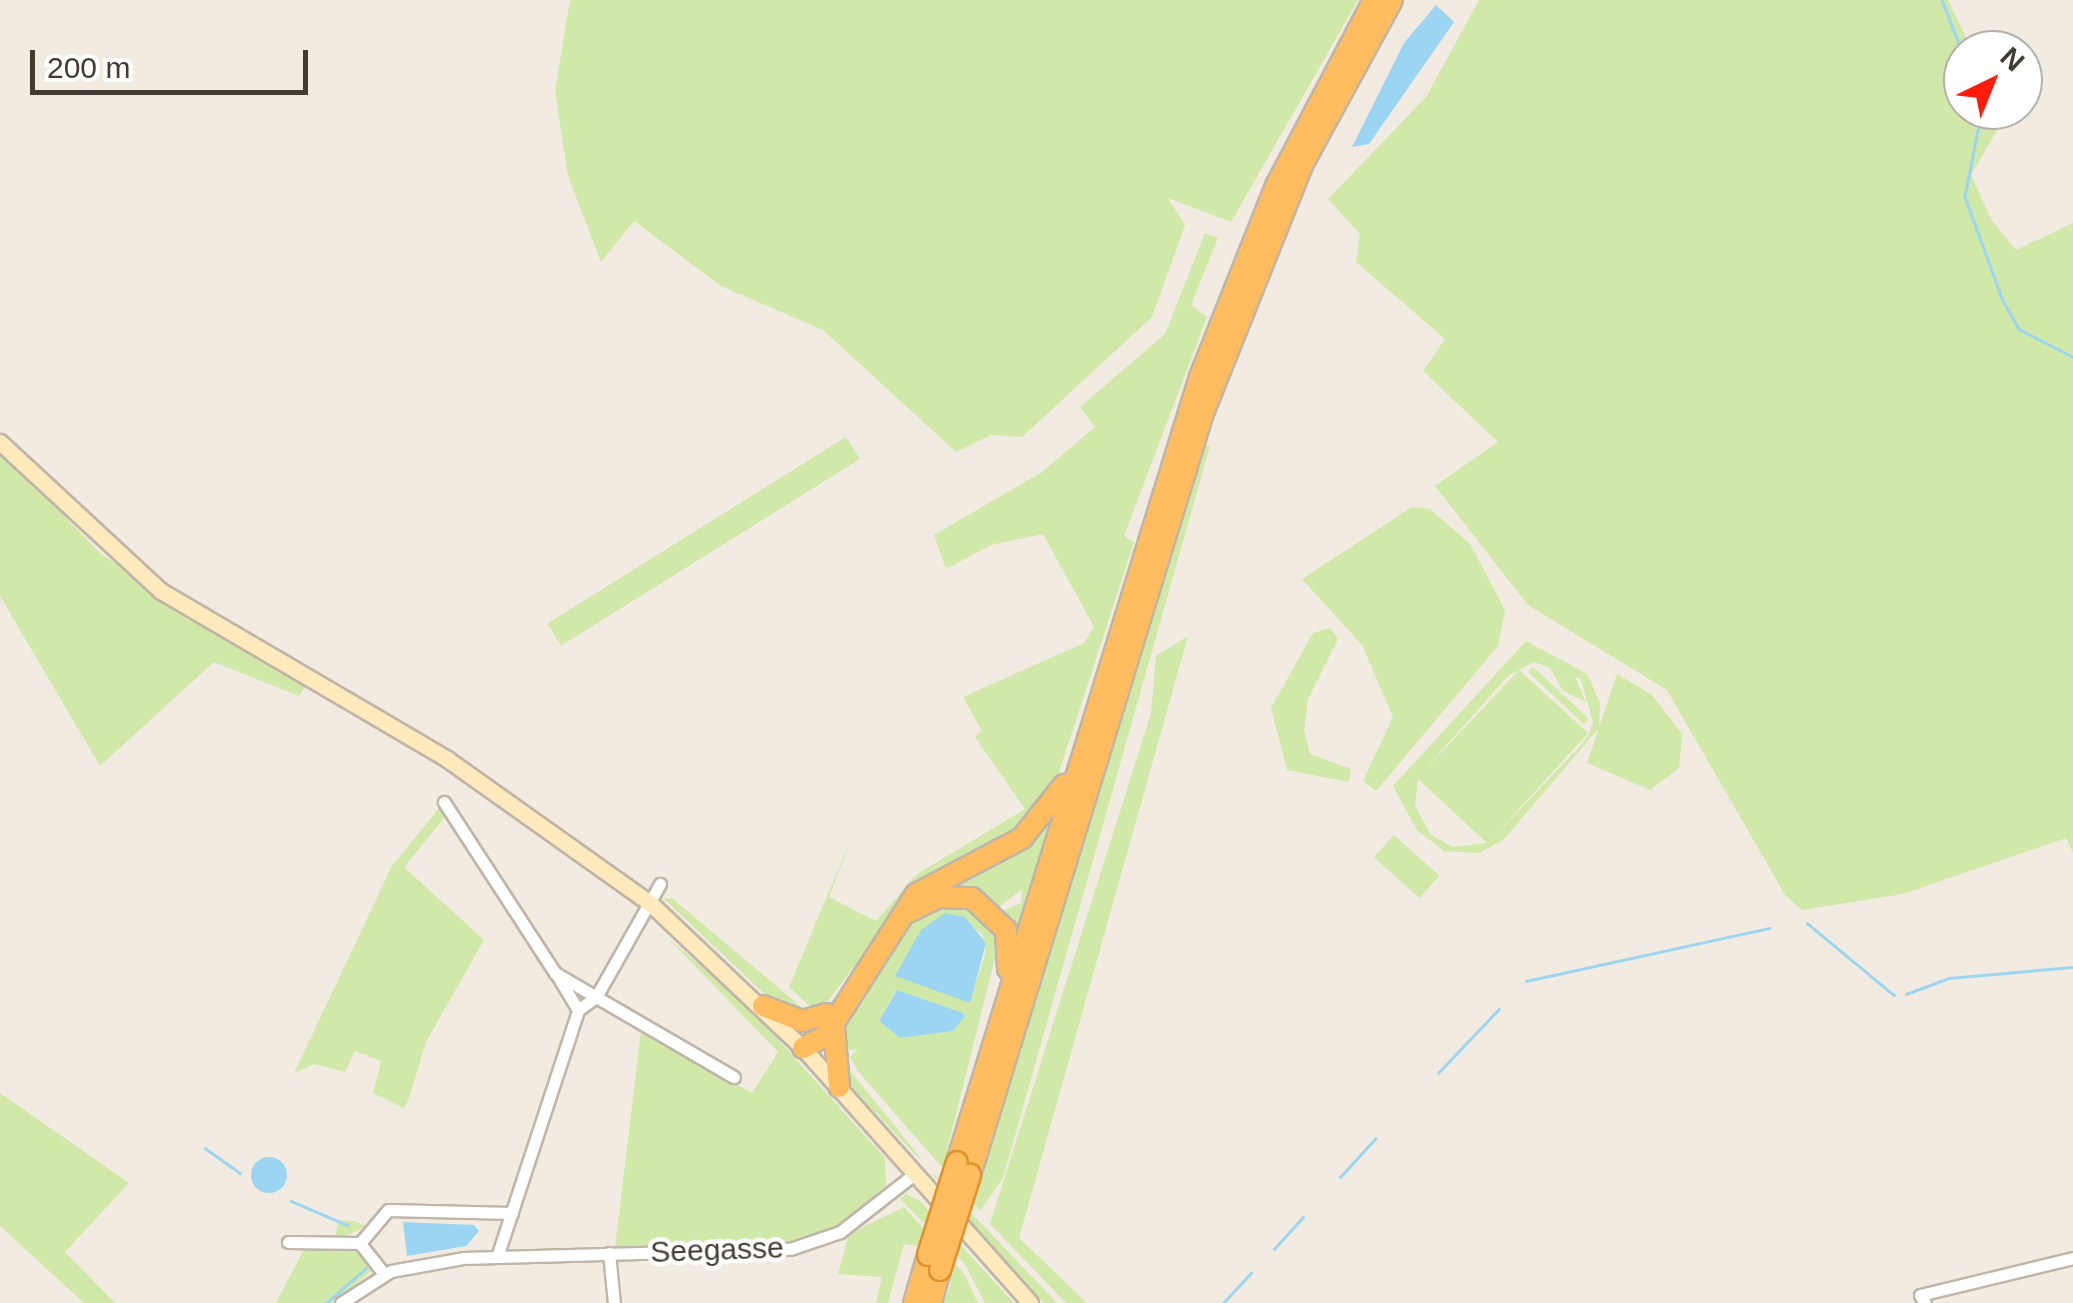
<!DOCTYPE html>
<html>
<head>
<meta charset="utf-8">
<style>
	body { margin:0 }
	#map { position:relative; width:2073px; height:1303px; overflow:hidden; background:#f1ebe2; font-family:Helvetica,sans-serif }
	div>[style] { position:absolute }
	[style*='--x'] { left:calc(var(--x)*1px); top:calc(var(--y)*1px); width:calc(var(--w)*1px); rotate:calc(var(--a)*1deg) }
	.green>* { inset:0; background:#d0e8a8; transform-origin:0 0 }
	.water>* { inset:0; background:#9bd5f1 }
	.round { border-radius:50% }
	.stream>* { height:2.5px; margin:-1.25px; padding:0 1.25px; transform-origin:1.25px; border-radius:1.25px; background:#9bd5f1 }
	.roads { filter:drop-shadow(2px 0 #c0b5a7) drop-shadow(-2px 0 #c0b5a7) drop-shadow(0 2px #c0b5a7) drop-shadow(0 -2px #c0b5a7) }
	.minor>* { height:11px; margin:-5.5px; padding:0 5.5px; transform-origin:5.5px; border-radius:5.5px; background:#fff }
	.secondary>* { height:15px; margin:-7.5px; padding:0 7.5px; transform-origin:7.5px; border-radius:7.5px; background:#ffeabe }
	.motorway>* { height:20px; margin:-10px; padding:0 10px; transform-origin:10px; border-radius:10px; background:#ffbd5f }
	.bridges { filter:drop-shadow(2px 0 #e1902c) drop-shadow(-2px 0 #e1902c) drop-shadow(0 2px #e1902c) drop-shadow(0 -2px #e1902c) }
	.motorway-bridge>* { height:20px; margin:-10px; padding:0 10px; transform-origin:10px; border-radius:10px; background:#ffbd5f }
	span { translate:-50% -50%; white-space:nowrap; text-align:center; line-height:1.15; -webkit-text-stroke:9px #fff; paint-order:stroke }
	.street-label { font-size:30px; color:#433b32 }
	.north { position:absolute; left:1943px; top:30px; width:100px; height:100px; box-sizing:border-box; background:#fff; border:2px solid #b4b1ad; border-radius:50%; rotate:43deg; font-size:28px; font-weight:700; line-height:40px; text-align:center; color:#433b32 }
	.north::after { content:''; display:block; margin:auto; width:35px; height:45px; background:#ff1c0b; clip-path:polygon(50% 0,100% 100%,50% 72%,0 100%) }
	.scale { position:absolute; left:30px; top:50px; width:278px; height:45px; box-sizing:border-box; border:5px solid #433b32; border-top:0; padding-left:12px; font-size:30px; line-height:35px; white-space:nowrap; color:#433b32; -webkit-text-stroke:8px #fff; paint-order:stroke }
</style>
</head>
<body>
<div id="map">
	<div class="green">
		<div style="clip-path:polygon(570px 0,1358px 0,1231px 222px,1168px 198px,1185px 225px,1152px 317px,1022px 437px,991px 435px,956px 452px,823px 330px,721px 286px,634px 221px,601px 262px,568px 176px,555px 91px)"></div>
		<div style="clip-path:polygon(1479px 0,1948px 0,1972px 50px,1963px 50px,1963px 110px,1995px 110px,2003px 120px,1971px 175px,1991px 219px,2016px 250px,2073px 223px,2073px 853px,2066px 838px,1903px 894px,1802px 910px,1785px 895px,1667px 690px,1528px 605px,1435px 486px,1498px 442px,1423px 371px,1445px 339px,1356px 262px,1360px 234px,1328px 199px,1426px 97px)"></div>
		<div style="clip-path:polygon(1205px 233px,1218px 238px,1191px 305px,1207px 317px,1124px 536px,1134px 542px,1050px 800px,1034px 819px,908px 896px,818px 1014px,789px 987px,851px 839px,829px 897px,876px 921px,917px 874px,1025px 809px,975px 737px,982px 731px,963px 697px,1084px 643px,1094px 627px,1043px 534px,991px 545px,946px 569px,934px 535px,1042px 472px,1095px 427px,1080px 407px,1165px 334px)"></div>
		<div style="left:846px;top:437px;width:26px;height:352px;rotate:58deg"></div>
		<div style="clip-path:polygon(evenodd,1202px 444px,1210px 446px,1003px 1178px,980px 1211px,858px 1071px,850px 1057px,858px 1049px,847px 1050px,840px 1034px,846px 1013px,914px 912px,965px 902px,1000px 937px,947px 1150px,979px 1184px,1202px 444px,958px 915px,982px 934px,986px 952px,969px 1002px,895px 976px,958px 915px,1202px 444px,896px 990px,963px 1013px,965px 1015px,953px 1031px,900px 1038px,879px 1021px,896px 990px)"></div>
		<div style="clip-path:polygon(0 450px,101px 554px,306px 686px,299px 696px,214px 662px,100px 766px,0 596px)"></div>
		<div style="clip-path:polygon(1412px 507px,1430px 509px,1470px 544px,1505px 610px,1498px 646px,1376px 791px,1363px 781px,1393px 717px,1362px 645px,1302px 579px)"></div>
		<div style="clip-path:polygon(1330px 628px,1338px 639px,1308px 699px,1304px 730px,1310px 754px,1351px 769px,1349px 782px,1287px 770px,1271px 708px,1313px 633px)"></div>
		<div style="clip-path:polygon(1188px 636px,1019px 1238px,1087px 1303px,1066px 1303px,990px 1224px,1151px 713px,1156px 656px)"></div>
		<div style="clip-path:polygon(evenodd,1526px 641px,1587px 674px,1600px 702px,1599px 728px,1503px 840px,1479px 853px,1444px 851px,1417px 830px,1393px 786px,1526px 641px,1534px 662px,1581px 679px,1593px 723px,1589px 734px,1581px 745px,1490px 841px,1588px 733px,1519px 670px,1418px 777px,1509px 675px,1534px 662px,1526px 641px,1418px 779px,1486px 842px,1486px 843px,1453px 847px,1431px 835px,1415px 806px,1418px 779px)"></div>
		<div style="left:1533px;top:667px;width:76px;height:7px;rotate:43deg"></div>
		<div style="clip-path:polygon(1550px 668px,1575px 677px,1586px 702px,1563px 691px)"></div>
		<div style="clip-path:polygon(1617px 674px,1652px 695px,1682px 734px,1679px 768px,1650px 790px,1587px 763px)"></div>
		<div style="clip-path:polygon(444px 802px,450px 811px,404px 867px,484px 940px,426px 1042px,408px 1101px,404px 1108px,373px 1093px,381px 1061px,355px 1051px,345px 1072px,314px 1064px,294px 1073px,392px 866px)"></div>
		<div style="clip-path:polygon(1055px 812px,1013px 949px,999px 912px,1021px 903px,1022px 889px,999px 907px,932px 887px)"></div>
		<div style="left:1394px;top:835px;width:61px;height:30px;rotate:42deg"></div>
		<div style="clip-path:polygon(663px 898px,673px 899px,812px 1016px,774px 1003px)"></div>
		<div style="clip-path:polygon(668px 938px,745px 1003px,885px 1158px,886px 1186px,836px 1227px,798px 1243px,614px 1256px,641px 1031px,752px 1093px,778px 1052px)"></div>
		<div style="clip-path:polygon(847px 1067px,919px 1156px,920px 1160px,844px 1079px)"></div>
		<div style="clip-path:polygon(0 1093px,129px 1183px,65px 1252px,115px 1303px,84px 1303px,0 1226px)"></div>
		<div style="clip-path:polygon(929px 1170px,936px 1176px,1057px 1303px,1044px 1303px,1007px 1265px)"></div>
		<div style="clip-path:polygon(906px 1194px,920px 1201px,1014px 1303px,985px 1303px,965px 1264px,900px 1199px)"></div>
		<div style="clip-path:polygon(904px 1207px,964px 1274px,978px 1303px,944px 1303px,951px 1281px,918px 1246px,904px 1244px,888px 1303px,876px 1303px,882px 1277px,838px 1274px,849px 1234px)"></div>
		<div style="clip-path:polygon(338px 1220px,354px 1221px,366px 1226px,335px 1241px)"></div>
		<div style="clip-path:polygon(346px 1246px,359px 1248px,371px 1271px,334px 1303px,276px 1303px,304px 1249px)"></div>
	</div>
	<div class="water">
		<div style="clip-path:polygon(1436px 5px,1454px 22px,1369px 144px,1352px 147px,1404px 43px)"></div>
		<div style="clip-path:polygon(945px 913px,965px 917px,986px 943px,970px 1003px,895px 976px,921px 930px)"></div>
		<div style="clip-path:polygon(897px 990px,963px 1013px,965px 1016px,953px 1031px,900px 1038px,879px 1021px)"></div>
		<div class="round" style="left:251px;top:1157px;width:36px;height:36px"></div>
		<div style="clip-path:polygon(403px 1222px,474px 1225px,479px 1231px,466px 1246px,407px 1256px)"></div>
	</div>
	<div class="stream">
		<div style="--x:1942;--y:0;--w:58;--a:68.7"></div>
		<div style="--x:1982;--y:110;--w:89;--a:101.1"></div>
		<div style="--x:1965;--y:197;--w:111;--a:69.9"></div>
		<div style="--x:2003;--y:301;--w:32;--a:60"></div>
		<div style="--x:2019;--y:329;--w:61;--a:27.4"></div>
		<div style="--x:1807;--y:923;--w:113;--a:39.6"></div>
		<div style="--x:1526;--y:981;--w:249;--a:-12.3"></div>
		<div style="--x:1906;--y:994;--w:46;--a:-20.4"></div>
		<div style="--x:1949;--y:978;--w:124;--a:-5.1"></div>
		<div style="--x:1438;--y:1073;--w:88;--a:-46.4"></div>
		<div style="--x:205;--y:1148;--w:43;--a:35.5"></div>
		<div style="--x:1340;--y:1177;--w:52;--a:-47.4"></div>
		<div style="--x:291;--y:1201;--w:61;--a:23.2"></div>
		<div style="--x:1274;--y:1249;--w:43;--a:-47.8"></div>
		<div style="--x:326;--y:1303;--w:53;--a:-41.2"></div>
		<div style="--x:1223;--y:1303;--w:41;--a:-47"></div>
	</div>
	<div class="roads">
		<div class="minor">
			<div style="--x:444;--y:802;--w:204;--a:57"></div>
			<div style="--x:555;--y:973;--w:207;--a:30.2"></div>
			<div style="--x:557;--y:975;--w:41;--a:59"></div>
			<div style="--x:578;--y:1010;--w:22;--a:-36"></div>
			<div style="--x:596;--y:997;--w:130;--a:-60.5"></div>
			<div style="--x:288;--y:1242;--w:72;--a:0.8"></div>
			<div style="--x:609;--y:1253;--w:50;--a:84.3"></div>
			<div style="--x:498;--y:1254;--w:257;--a:-71.8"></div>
			<div style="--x:384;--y:1274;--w:39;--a:-128"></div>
			<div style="--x:360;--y:1243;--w:43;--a:-49.7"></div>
			<div style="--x:388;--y:1210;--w:124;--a:1.4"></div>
			<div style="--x:341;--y:1303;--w:59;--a:-32.6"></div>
			<div style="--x:391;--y:1271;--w:73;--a:-10.2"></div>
			<div style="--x:463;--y:1258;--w:327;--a:-1.6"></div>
			<div style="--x:790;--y:1249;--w:53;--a:-18.8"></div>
			<div style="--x:840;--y:1232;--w:93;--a:-38"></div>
			<div style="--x:1925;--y:1303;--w:9;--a:-122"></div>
			<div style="--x:1920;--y:1295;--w:157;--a:-13.6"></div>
		</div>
		<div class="secondary">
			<div style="--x:0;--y:442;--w:219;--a:42.8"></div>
			<div style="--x:161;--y:591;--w:332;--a:30.4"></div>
			<div style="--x:447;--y:759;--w:250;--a:35.4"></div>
			<div style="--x:651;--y:904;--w:209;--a:43.5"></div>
			<div style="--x:803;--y:1048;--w:341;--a:48.3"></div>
		</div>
		<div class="motorway">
			<div style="--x:908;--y:912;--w:34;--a:-26"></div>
			<div style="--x:939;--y:897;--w:33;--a:2"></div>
			<div style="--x:972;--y:898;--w:47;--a:43.3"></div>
			<div style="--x:1006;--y:930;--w:39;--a:87"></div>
			<div style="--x:763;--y:1006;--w:42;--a:21"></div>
			<div style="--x:802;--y:1021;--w:25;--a:-16"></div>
			<div style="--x:834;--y:1026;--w:61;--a:85.3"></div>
			<div style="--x:803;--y:1048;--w:26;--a:-29"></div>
			<div style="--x:826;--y:1035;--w:167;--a:-57.4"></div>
			<div style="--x:916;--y:894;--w:120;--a:-27.8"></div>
			<div style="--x:1022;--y:838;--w:68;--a:-51.6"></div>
			<div style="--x:957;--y:1162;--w:822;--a:-72.8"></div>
			<div style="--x:1200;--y:377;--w:206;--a:-68.3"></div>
			<div style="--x:1276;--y:186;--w:210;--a:-62.2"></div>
			<div style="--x:970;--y:1175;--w:797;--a:-73"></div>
			<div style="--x:1203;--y:413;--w:267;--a:-68.2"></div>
			<div style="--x:1302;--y:165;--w:188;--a:-61.4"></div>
			<div style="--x:914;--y:1303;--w:50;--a:-73.7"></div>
			<div style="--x:931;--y:1303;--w:34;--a:-75"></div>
		</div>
	</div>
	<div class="bridges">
		<div class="motorway-bridge">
			<div style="--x:928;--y:1255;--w:97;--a:-72.7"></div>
			<div style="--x:940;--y:1270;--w:100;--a:-72.5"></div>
		</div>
	</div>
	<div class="street-label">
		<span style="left:717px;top:1250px;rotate:-2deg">Seegasse</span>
	</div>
	<div class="north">N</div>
	<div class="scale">200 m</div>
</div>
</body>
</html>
